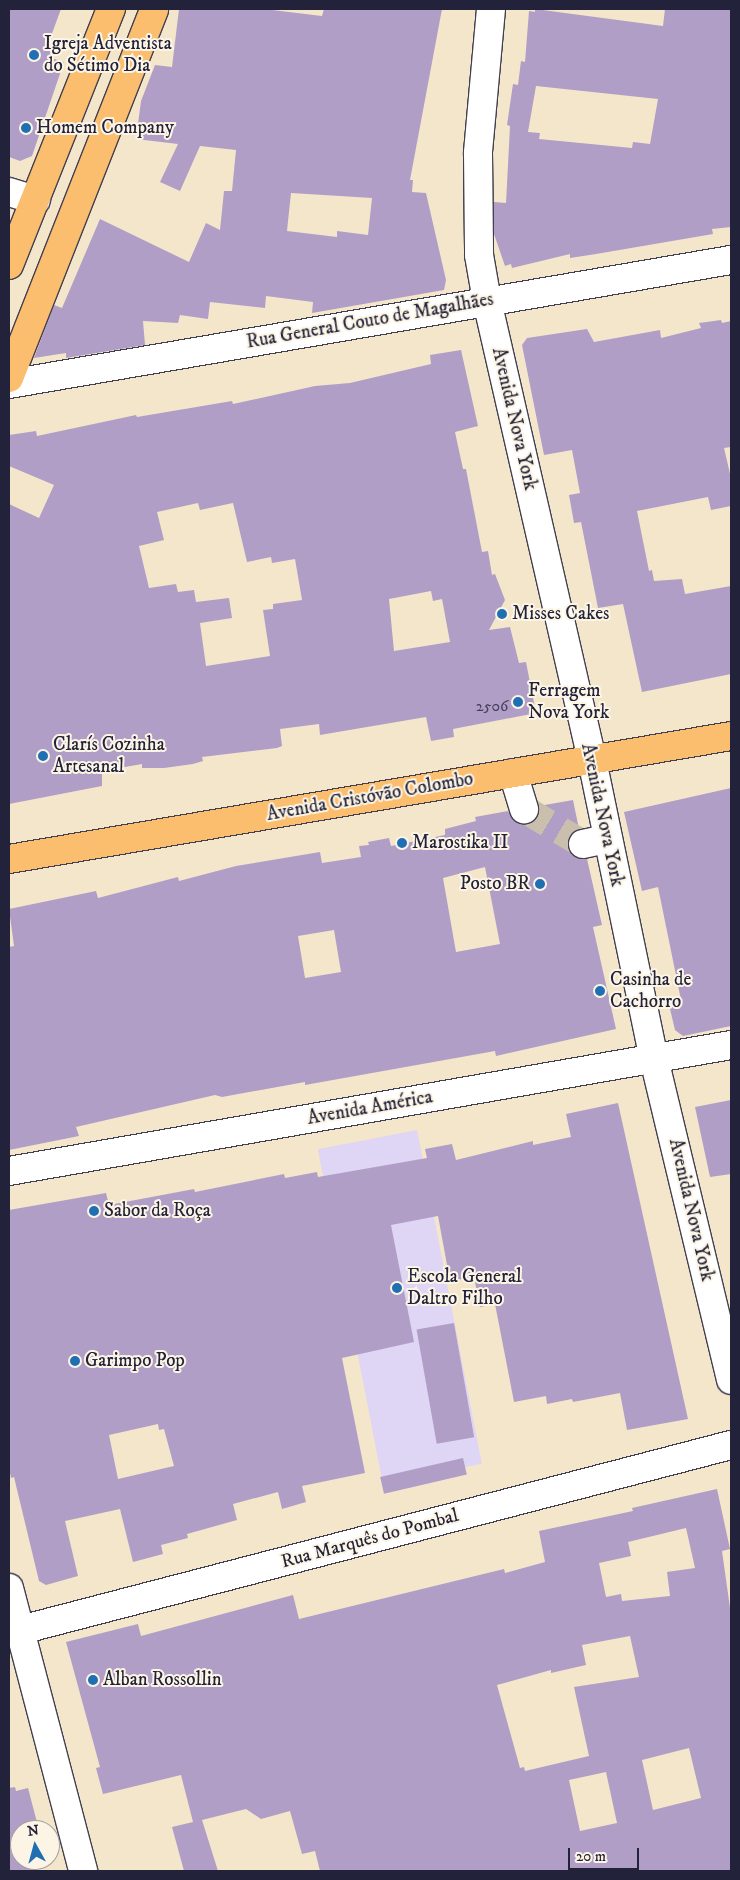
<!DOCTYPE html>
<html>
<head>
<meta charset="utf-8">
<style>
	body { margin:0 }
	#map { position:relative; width:740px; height:1880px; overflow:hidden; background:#f4e6ca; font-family:"IM FELL DW Pica",serif }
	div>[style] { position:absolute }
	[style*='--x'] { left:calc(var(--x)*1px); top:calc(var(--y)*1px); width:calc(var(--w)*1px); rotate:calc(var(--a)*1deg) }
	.built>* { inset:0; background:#dfd5f5; transform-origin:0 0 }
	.building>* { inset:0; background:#b19ec7; transform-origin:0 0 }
	.minor-tunnel>* { height:28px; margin-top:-14px; transform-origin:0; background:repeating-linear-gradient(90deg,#cabfad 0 28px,transparent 0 42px) }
	.roads { filter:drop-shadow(1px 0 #423f50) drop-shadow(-1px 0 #423f50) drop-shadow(0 1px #423f50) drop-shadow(0 -1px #423f50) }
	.minor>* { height:28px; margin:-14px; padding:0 14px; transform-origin:14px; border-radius:14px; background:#fff }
	.major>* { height:28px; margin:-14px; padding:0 14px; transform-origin:14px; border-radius:14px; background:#fbbd6e }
	.dots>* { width:14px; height:14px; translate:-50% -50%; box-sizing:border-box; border:2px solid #fcf5e5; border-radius:50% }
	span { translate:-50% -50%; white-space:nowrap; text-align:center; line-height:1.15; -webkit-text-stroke:4px #fcf5e5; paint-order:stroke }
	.number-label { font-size:16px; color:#46415e }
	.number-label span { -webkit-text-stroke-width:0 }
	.poi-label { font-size:19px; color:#22223b }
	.left { translate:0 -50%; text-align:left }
	.right { translate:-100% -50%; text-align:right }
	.street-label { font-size:19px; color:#22223b }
	.frame { position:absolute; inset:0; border:10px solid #22223b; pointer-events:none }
	.north { position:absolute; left:10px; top:1820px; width:50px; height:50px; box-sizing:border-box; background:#fcf5e5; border:1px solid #a5a1a1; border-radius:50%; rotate:353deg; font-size:14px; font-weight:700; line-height:20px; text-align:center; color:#22223b }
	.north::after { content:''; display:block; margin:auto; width:18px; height:22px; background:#1f6fb2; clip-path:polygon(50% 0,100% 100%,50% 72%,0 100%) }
	.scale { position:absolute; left:568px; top:1848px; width:71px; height:22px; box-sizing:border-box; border:2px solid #22223b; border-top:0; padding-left:6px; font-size:15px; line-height:18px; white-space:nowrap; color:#22223b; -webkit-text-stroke:4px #fcf5e5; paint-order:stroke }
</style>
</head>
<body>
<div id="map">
	<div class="built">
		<div style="left:417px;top:1130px;width:340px;height:101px;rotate:79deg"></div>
	</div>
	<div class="building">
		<div style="clip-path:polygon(9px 9px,61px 9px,47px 47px,55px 50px,51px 58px,64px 62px,32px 156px,20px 161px,9px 157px)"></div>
		<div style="clip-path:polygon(evenodd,179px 9px,264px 9px,322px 16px,324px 9px,442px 9px,410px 180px,413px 180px,412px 192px,426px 193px,446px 280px,444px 290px,312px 313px,313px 302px,266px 296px,265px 308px,210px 302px,208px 319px,180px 315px,178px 323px,143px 321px,145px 345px,66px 358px,66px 353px,34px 358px,54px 305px,62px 308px,100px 219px,189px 262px,206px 223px,220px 230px,224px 191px,232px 191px,236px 150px,200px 146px,180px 191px,160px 182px,178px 144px,136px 139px,141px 101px,155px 65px,172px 67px,179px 9px,291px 193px,372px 198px,368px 235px,337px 231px,337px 237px,287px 231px,291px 193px)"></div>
		<div style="clip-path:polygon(evenodd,535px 9px,663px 26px,665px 9px,731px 9px,731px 227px,712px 229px,713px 234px,596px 254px,570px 258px,570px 254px,512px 268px,511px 264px,505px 266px,494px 234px,494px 202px,506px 203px,510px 126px,507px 125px,513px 84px,518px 85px,521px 61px,525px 62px,529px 11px,535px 12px,535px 9px,536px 86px,658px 99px,650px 144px,633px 142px,632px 148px,539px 139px,540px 133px,528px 132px,536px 86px)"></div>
		<div style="clip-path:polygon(721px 320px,722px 323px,731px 321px,731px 447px,724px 448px,731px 478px,731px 506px,711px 510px,708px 497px,637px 511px,649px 571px,652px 570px,654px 581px,682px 579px,685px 594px,731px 586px,731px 674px,642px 692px,623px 604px,598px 608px,581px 522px,574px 523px,569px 495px,580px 493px,572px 450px,544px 455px,522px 345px,527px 338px,587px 329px,594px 342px,660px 330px,661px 338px,701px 328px,699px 323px)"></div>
		<div style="clip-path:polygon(evenodd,461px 350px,478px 426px,455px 432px,463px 469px,466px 469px,482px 552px,488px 551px,492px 575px,495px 574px,505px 600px,489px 630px,510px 627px,519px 663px,526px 662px,536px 713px,453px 729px,454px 737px,431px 741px,426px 717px,320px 735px,319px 724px,280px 729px,282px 746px,277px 748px,202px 757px,203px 761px,193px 764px,164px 768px,142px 768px,142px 764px,102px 771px,102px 786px,9px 804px,9px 504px,39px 518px,54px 485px,9px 466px,9px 435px,36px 431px,37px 436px,136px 415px,137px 417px,232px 401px,233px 404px,315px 386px,350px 383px,431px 364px,430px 355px,461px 350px,198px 503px,200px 510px,233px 503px,247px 562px,271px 557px,272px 563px,295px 559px,302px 600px,273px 604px,273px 609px,263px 610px,270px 656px,206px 666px,200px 623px,232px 618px,229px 598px,196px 602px,194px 590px,178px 592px,176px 584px,149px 588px,139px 546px,164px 540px,157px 512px,198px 503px,461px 350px,431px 591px,433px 601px,442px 599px,450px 642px,394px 651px,389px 599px,431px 591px)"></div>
		<div style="clip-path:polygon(731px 788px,731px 1026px,683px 1036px,675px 1030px,670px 1009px,671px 1003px,681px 1000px,658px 887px,642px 891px,624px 812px)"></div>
		<div style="clip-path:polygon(evenodd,573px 800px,579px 829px,572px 833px,568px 847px,572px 855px,587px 859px,602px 925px,593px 927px,616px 1029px,496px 1056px,495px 1051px,305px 1085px,305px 1082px,222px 1097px,215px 1095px,76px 1127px,79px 1136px,9px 1150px,9px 947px,14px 946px,9px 909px,96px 891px,98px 898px,178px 877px,179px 881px,236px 866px,320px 852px,322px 863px,361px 857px,359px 846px,369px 845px,368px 842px,389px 838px,391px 846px,445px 835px,445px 829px,476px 821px,475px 817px,508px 811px,514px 821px,528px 824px,536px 819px,539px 806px,573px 800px,485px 867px,500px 944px,456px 952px,443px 878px,485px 867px,573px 800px,334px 930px,341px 972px,305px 978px,298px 936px,334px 930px)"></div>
		<div style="clip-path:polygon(731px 1100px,731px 1174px,710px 1177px,695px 1107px)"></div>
		<div style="clip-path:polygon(evenodd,618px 1103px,688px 1419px,627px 1430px,620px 1393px,573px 1402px,572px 1399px,547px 1404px,546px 1396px,514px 1402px,495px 1304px,480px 1307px,474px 1277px,450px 1281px,438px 1216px,391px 1225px,414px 1342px,342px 1358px,365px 1473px,302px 1486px,306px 1502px,282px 1509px,278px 1492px,233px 1504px,237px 1520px,187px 1534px,188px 1538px,161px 1545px,163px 1554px,133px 1562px,120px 1509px,65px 1521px,78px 1576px,46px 1585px,39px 1581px,14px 1477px,11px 1478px,9px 1468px,9px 1210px,106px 1193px,109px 1205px,194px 1189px,195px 1192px,284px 1174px,285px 1178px,317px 1172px,318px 1177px,427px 1158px,425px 1149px,452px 1144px,456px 1160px,533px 1141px,533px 1145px,571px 1137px,566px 1114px,618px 1103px,158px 1424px,159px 1430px,164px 1429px,174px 1466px,118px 1479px,109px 1435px,158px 1424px)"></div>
		<div style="left:454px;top:1323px;width:116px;height:38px;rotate:80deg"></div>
		<div style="left:463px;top:1458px;width:17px;height:85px;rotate:77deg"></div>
		<div style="clip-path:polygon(evenodd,717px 1489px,730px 1549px,722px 1551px,731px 1615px,731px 1871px,320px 1871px,315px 1851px,302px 1854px,290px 1811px,261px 1819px,246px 1809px,202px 1820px,218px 1871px,184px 1871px,172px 1827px,193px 1822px,181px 1775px,103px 1794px,96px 1768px,100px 1767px,66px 1642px,138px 1624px,141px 1636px,293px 1595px,299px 1619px,504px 1569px,505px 1573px,545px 1562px,539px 1531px,633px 1511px,632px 1508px,717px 1489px,686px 1528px,695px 1568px,667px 1572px,670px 1596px,622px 1601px,621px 1594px,606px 1597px,599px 1563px,631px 1556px,628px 1542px,686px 1528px,717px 1489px,630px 1636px,639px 1677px,574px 1687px,589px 1756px,525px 1771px,524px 1767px,520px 1768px,497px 1685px,551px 1670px,551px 1673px,586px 1665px,582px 1645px,630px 1636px,717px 1489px,689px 1748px,701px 1798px,653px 1810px,642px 1760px,689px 1748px,717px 1489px,606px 1772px,617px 1823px,580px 1831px,569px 1780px,606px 1772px)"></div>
		<div style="clip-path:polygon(15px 1787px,16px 1791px,28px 1788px,39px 1830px,20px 1830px,20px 1860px,35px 1860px,35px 1871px,9px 1871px,9px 1788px)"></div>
	</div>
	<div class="minor-tunnel">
		<div style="--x:524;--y:809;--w:69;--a:30.7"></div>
	</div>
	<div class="roads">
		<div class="minor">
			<div style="--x:491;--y:9;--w:145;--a:95.2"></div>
			<div style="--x:478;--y:153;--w:102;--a:89.4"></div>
			<div style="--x:479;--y:255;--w:47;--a:80.1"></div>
			<div style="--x:487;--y:301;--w:471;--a:77.1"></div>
			<div style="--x:592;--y:760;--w:305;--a:78.3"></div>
			<div style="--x:654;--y:1059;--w:330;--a:76.5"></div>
			<div style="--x:9;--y:192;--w:28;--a:17"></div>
			<div style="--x:9;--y:384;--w:733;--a:-9.75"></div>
			<div style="--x:513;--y:773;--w:38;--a:73"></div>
			<div style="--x:583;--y:844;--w:25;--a:-12"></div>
			<div style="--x:9;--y:1171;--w:733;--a:-9.9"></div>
			<div style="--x:9;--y:1588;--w:293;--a:75.3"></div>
			<div style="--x:9;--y:1633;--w:746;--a:-14.6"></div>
		</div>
		<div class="major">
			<div style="--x:9;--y:265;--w:276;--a:-68.3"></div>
			<div style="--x:9;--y:378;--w:396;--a:-68.5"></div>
			<div style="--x:9;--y:859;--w:732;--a:-9.67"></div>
		</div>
	</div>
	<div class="dots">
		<div style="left:34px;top:55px;background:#1f6fb2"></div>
		<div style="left:26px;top:128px;background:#1f6fb2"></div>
		<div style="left:502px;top:614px;background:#1f6fb2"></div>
		<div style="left:518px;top:702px;background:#1f6fb2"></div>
		<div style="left:43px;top:756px;background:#1f6fb2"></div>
		<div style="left:402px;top:843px;background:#1f6fb2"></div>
		<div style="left:540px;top:884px;background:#1f6fb2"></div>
		<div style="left:600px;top:991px;background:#1f6fb2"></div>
		<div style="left:94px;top:1211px;background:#1f6fb2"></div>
		<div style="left:397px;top:1288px;background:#1f6fb2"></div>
		<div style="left:75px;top:1361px;background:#1f6fb2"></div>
		<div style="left:93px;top:1680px;background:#1f6fb2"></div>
	</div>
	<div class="number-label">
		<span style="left:492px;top:706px">2506</span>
	</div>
	<div class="poi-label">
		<span class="left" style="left:44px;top:55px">Igreja Adventista<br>do Sétimo Dia</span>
		<span class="left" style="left:36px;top:128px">Homem Company</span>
		<span class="left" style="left:512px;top:614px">Misses Cakes</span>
		<span class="left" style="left:528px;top:702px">Ferragem<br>Nova York</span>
		<span class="left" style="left:53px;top:756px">Clarís Cozinha<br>Artesanal</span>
		<span class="left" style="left:412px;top:843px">Marostika II</span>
		<span class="right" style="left:530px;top:884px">Posto BR</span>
		<span class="left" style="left:610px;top:991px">Casinha de<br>Cachorro</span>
		<span class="left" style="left:104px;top:1211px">Sabor da Roça</span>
		<span class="left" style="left:407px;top:1288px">Escola General<br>Daltro Filho</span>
		<span class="left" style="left:85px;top:1361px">Garimpo Pop</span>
		<span class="left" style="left:103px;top:1680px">Alban Rossollin</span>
	</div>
	<div class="street-label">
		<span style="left:370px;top:321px;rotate:-10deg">Rua General Couto de Magalhães</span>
		<span style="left:514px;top:419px;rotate:77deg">Avenida Nova York</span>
		<span style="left:370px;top:797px;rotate:-10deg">Avenida Cristóvão Colombo</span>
		<span style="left:602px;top:815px;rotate:78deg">Avenida Nova York</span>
		<span style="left:370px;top:1108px;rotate:-10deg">Avenida América</span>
		<span style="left:691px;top:1210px;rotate:77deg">Avenida Nova York</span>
		<span style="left:370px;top:1539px;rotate:-15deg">Rua Marquês do Pombal</span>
	</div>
	<div class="frame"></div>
	<div class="north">N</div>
	<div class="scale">20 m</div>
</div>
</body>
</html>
